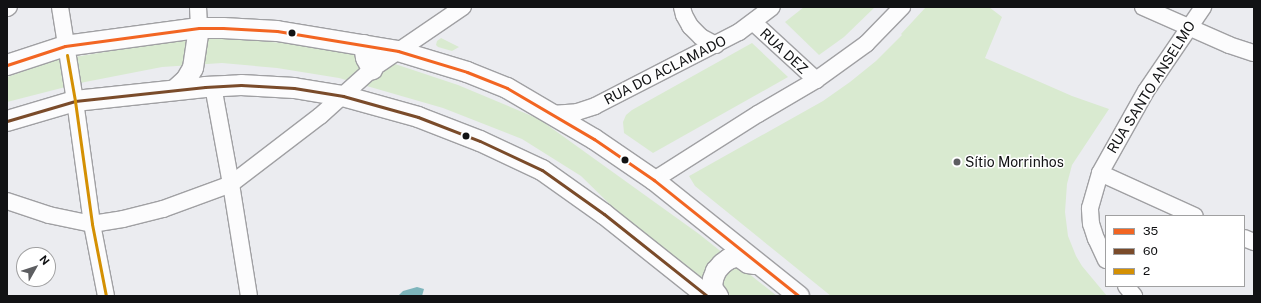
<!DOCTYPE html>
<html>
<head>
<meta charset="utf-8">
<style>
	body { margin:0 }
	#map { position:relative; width:1261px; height:303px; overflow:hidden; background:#ebecf0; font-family:"Public Sans",sans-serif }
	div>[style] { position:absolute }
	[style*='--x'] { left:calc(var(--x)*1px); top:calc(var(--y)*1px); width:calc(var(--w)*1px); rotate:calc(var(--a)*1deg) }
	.green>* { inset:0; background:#d9ead0 }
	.water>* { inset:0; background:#7eb5bc }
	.roads { filter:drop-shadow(1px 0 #a0a0a3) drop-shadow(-1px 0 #a0a0a3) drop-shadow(0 1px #a0a0a3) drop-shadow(0 -1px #a0a0a3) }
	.minor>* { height:16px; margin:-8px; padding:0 8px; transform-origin:8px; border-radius:8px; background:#fcfcfd }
	.major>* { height:20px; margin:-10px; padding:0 10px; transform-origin:10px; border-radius:10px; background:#fcfcfd }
	.bus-1>* { height:3px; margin:-1.5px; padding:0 1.5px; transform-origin:1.5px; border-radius:1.5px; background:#f26522 }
	.bus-2>* { height:3px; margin:-1.5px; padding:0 1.5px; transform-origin:1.5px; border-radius:1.5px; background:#7a4b2a }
	.bus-3>* { height:3px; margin:-1.5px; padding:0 1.5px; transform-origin:1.5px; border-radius:1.5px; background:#d49003 }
	.dots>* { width:11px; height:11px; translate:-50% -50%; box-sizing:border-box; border:2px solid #fff; border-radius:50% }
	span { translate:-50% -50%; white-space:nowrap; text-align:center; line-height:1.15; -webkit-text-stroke:3px #fff; paint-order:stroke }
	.street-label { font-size:14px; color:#111214 }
	.poi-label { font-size:14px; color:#111214 }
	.left { translate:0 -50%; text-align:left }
	.frame { position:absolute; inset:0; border:8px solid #111214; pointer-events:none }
	.legend { position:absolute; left:1105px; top:215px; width:140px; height:72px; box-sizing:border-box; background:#fff; border:1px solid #a0a0a1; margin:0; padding:5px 7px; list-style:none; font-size:12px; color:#111214 }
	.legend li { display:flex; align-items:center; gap:8px; height:20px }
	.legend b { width:20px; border:1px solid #a0a0a1 }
	.north { position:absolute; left:16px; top:247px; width:40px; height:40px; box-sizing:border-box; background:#fff; border:1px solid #a0a0a1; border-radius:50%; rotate:51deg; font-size:11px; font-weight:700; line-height:16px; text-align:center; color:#111214 }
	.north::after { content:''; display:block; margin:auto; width:14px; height:18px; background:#5d5e61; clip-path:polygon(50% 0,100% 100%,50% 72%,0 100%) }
</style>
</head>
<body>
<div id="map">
	<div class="green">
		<div style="clip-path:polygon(804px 7px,875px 7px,844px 37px,819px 55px,785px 22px)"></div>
		<div style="clip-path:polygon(926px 7px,989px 7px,1002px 17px,985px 58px,1072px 96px,1109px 109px,1072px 165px,1067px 184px,1065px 212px,1068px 236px,1076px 256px,1082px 266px,1107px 296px,831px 296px,695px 186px,689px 176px,691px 175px,823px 101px,850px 82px,876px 61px,902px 35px,901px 34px)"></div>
		<div style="clip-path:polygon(203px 36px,350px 49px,458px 85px,539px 119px,699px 234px,777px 296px,722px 296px,628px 222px,581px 176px,522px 139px,443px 108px,339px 78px,277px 68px,222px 63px,162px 67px,85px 82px,7px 102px,7px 77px,56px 60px)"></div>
		<div style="clip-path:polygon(441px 38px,459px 47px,452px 51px,438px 47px,436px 45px,437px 41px)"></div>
		<div style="clip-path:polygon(752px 43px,788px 77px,653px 153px,624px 133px,623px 122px,626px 115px,632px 110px)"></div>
	</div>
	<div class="water">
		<div style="clip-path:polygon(417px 287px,424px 289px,422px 296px,398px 296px,403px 291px)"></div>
	</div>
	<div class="roads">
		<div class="minor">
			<div style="--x:60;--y:7;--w:95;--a:80.9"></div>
			<div style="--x:75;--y:101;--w:124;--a:82.1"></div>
			<div style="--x:92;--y:224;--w:73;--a:79"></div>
			<div style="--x:198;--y:7;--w:21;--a:87"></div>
			<div style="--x:682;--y:7;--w:8;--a:76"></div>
			<div style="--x:684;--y:15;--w:13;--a:61"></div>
			<div style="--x:690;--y:26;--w:16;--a:45"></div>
			<div style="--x:701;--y:37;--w:17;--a:28"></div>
			<div style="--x:1143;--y:7;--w:94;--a:23.8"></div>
			<div style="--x:1229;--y:45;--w:26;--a:18"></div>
			<div style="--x:7;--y:8;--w:2;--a:-27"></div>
			<div style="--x:753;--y:22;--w:86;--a:42.6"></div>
			<div style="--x:213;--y:86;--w:100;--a:79.6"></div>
			<div style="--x:231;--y:184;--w:113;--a:80.9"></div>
			<div style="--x:551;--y:114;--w:26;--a:-4"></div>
			<div style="--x:577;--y:112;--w:19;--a:-18"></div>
			<div style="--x:595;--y:106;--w:162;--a:-27.2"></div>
			<div style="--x:739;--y:32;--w:41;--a:-37.1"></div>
			<div style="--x:1100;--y:173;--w:104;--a:24.4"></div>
			<div style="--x:654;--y:180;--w:123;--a:-32.4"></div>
			<div style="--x:758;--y:114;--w:67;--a:-30.4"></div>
			<div style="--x:816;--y:80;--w:62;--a:-35.8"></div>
			<div style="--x:866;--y:44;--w:52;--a:-45.8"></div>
			<div style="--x:7;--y:201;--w:44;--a:18.4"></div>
			<div style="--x:49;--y:215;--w:44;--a:11.8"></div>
			<div style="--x:92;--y:224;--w:31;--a:-9"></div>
			<div style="--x:123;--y:219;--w:41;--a:-14"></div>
			<div style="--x:163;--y:209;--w:72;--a:-20.2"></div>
			<div style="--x:231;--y:184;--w:112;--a:-37.4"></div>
			<div style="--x:320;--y:116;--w:70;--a:-42.1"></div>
			<div style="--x:372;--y:69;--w:110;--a:-34.3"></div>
			<div style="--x:1244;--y:238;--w:11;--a:22"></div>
			<div style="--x:1106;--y:260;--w:23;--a:-115"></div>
			<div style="--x:1096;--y:239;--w:16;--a:-108"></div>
			<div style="--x:1091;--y:224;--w:16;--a:-94"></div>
			<div style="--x:1090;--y:208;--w:36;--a:-74"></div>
			<div style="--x:1100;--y:173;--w:94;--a:-60.7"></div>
			<div style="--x:1146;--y:91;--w:102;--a:-55.8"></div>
			<div style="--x:1126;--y:286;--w:13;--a:51"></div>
		</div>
		<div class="major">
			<div style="--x:364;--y:45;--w:13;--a:81"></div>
			<div style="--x:366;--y:58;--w:13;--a:61"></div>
			<div style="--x:7;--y:65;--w:61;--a:-18.1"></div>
			<div style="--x:65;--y:46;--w:135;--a:-7.7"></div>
			<div style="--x:199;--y:28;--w:24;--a:0"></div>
			<div style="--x:223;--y:28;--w:54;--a:3.2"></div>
			<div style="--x:277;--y:31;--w:123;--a:9.4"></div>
			<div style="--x:398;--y:51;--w:72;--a:16.9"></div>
			<div style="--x:467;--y:72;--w:43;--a:21.8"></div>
			<div style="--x:507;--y:88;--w:101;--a:30.4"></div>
			<div style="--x:594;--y:139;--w:73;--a:34.3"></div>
			<div style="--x:654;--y:180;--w:186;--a:38.7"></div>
			<div style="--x:176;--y:89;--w:13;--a:-42"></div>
			<div style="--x:186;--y:80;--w:14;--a:-60"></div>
			<div style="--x:193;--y:68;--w:40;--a:-81.5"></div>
			<div style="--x:7;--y:121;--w:71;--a:-16.4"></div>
			<div style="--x:75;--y:101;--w:131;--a:-6.1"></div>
			<div style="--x:205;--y:87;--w:36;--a:-3"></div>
			<div style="--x:241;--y:85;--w:53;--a:3.2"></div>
			<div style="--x:294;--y:88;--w:50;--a:9.3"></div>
			<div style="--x:343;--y:96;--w:78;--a:15.6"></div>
			<div style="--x:418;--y:117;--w:66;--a:21.2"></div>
			<div style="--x:480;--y:141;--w:68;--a:25.1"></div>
			<div style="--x:542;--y:170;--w:76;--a:35.4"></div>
			<div style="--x:604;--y:214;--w:132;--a:38.5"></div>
			<div style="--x:718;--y:296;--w:10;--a:-127"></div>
			<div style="--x:712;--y:288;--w:9;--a:-84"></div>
			<div style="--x:713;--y:279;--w:9;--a:-69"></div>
			<div style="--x:716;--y:271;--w:9;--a:-49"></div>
			<div style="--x:722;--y:264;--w:9;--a:-36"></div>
			<div style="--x:729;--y:259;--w:9;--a:-18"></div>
			<div style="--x:738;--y:256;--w:12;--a:35"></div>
			<div style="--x:748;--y:263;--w:7;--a:8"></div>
		</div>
	</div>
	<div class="bus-1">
		<div style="--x:7;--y:65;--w:61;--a:-18.1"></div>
		<div style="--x:65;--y:46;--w:135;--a:-7.7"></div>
		<div style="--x:199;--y:28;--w:24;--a:0"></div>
		<div style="--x:223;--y:28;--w:54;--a:3.2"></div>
		<div style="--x:277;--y:31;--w:123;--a:9.4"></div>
		<div style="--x:398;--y:51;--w:72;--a:16.9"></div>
		<div style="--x:467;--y:72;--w:43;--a:21.8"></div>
		<div style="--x:507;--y:88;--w:101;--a:30.4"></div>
		<div style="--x:594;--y:139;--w:73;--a:34.3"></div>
		<div style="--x:654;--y:180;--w:186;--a:38.7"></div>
	</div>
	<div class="bus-2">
		<div style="--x:7;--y:121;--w:71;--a:-16.4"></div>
		<div style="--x:75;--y:101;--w:131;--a:-6.1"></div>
		<div style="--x:205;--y:87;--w:36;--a:-3"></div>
		<div style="--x:241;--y:85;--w:53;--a:3.2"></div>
		<div style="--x:294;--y:88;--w:50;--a:9.3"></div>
		<div style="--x:343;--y:96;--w:78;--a:15.6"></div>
		<div style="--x:418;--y:117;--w:66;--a:21.2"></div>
		<div style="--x:480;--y:141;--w:68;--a:25.1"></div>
		<div style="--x:542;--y:170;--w:76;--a:35.4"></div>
		<div style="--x:604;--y:214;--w:132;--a:38.5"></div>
	</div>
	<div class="bus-3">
		<div style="--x:67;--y:55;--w:47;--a:80.1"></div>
		<div style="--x:75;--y:101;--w:124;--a:82.1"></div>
		<div style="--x:92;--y:224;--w:73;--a:79"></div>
	</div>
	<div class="dots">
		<div style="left:292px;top:33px;background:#111214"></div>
		<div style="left:466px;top:136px;background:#111214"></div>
		<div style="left:625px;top:160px;background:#111214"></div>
		<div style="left:957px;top:162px;background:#5d5e61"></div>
	</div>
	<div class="street-label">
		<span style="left:784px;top:51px;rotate:43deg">RUA DEZ</span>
		<span style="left:665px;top:70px;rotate:-27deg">RUA DO ACLAMADO</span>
		<span style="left:1151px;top:87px;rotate:-58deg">RUA SANTO ANSELMO</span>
	</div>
	<div class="poi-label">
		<span class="left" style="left:965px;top:162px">Sítio Morrinhos</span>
	</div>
	<div class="frame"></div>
	<ul class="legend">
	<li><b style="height:5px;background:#f26522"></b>35</li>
	<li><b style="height:5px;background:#7a4b2a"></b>60</li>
	<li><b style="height:5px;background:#d49003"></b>2</li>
	</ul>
	<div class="north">N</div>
</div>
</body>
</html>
